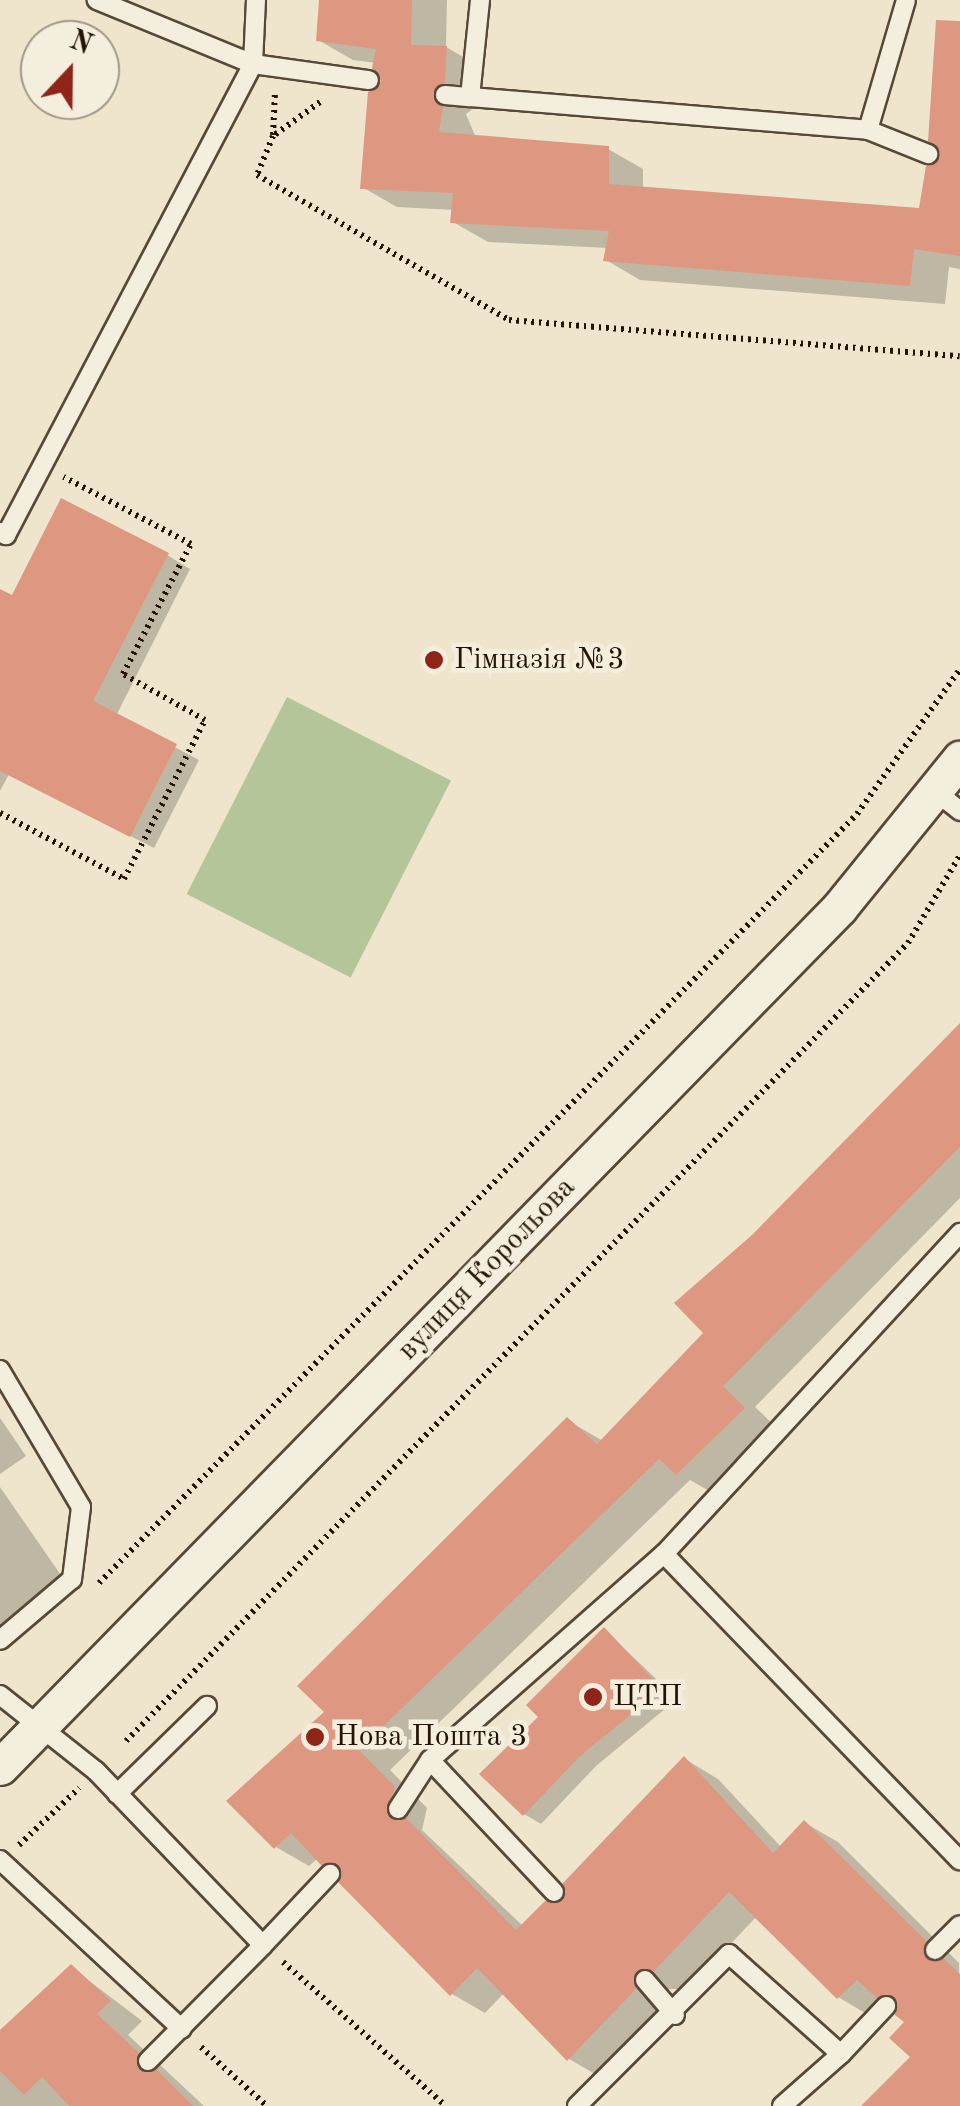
<!DOCTYPE html>
<html>
<head>
<meta charset="utf-8">
<style>
	body { margin:0 }
	#map { position:relative; width:960px; height:2106px; overflow:hidden; background:#eee5cc; font-family:"Old Standard TT",serif }
	div>[style] { position:absolute }
	[style*='--x'] { left:calc(var(--x)*1px); top:calc(var(--y)*1px); width:calc(var(--w)*1px); rotate:calc(var(--a)*1deg) }
	.green>* { inset:0; background:#b5c59a; transform-origin:0 0 }
	.shadow>* { inset:0; background:#0003 }
	.building>* { inset:0; background:#de9882 }
	.path>* { height:6px; margin-top:-3px; transform-origin:0; background:repeating-linear-gradient(90deg,#251405 0 2.5px,transparent 0 7.5px) }
	.roads { filter:drop-shadow(2px 0 #574837) drop-shadow(-2px 0 #574837) drop-shadow(0 2px #574837) drop-shadow(0 -2px #574837) }
	.lane>* { height:18px; margin:-9px; padding:0 9px; transform-origin:9px; border-radius:9px; background:#f4eede }
	.street>* { height:35px; margin:-17.5px; padding:0 17.5px; transform-origin:17.5px; border-radius:17.5px; background:#f4eede }
	.dots>* { width:28px; height:28px; translate:-50% -50%; box-sizing:border-box; border:5px solid #f4eede; border-radius:50% }
	span { translate:-50% -50%; white-space:nowrap; text-align:center; line-height:1.15; -webkit-text-stroke:9px #f4eede; paint-order:stroke }
	.poi-label { font-size:30px; color:#251405 }
	.left { translate:0 -50%; text-align:left }
	.street-label { font-size:30px; color:#251405 }
	.north { position:absolute; left:20px; top:20px; width:100px; height:100px; box-sizing:border-box; background:#f4eede; border:2px solid #a19787; border-radius:50%; rotate:22deg; font-size:28px; font-weight:700; line-height:40px; text-align:center; color:#251405 }
	.north::after { content:''; display:block; margin:auto; width:35px; height:45px; background:#8f2418; clip-path:polygon(50% 0,100% 100%,50% 72%,0 100%) }
</style>
</head>
<body>
<div id="map">
	<div class="green">
		<div style="left:287px;top:697px;width:184px;height:221px;rotate:27deg"></div>
	</div>
	<div class="shadow">
		<div style="clip-path:polygon(322px 0,447px 0,446px 47px,482px 68px,480px 103px,466px 114px,476px 138px,608px 149px,643px 169px,643px 190px,921px 211px,944px 153px,960px 28px,960px 269px,949px 267px,945px 304px,640px 280px,606px 260px,608px 248px,488px 242px,453px 222px,454px 210px,397px 207px,362px 187px,385px 81px,376px 63px,353px 60px,318px 40px)"></div>
		<div style="clip-path:polygon(167px 555px,190px 569px,116px 716px,199px 760px,154px 848px,9px 774px,0 791px,0 591px,13px 598px)"></div>
		<div style="clip-path:polygon(960px 1027px,960px 1198px,755px 1407px,777px 1428px,711px 1492px,690px 1480px,390px 1770px,427px 1808px,422px 1830px,523px 1926px,566px 1903px,685px 1759px,718px 1779px,782px 1848px,805px 1823px,838px 1842px,959px 1963px,960px 2106px,865px 2106px,914px 2057px,907px 2022px,888px 2001px,872px 2017px,838px 1997px,757px 1916px,688px 1989px,669px 1989px,669px 2008px,602px 2078px,569px 2059px,504px 1993px,485px 2013px,452px 1994px,341px 1873px,318px 1858px,309px 1866px,276px 1847px,327px 1712px,567px 1420px,603px 1441px,707px 1333px,754px 1236px)"></div>
		<div style="clip-path:polygon(0 1418px,26px 1456px,0 1474px)"></div>
		<div style="clip-path:polygon(0 1487px,65px 1581px,0 1627px)"></div>
		<div style="clip-path:polygon(605px 1630px,677px 1699px,596px 1766px,541px 1824px,524px 1814px)"></div>
		<div style="clip-path:polygon(71px 1967px,142px 2021px,128px 2035px,204px 2106px,0 2106px,0 2034px)"></div>
	</div>
	<div class="building">
		<div style="clip-path:polygon(319px 0,412px 0,411px 45px,447px 46px,445px 83px,433px 93px,443px 107px,439px 132px,609px 146px,609px 184px,919px 208px,926px 166px,940px 153px,928px 141px,936px 20px,960px 21px,960px 256px,914px 249px,910px 286px,603px 261px,609px 231px,450px 223px,453px 193px,360px 189px,368px 92px,381px 81px,372px 68px,376px 49px,316px 41px)"></div>
		<div style="clip-path:polygon(61px 498px,169px 553px,93px 701px,177px 744px,130px 837px,0 771px,0 589px,12px 595px)"></div>
		<div style="clip-path:polygon(960px 1023px,960px 1147px,723px 1386px,745px 1408px,676px 1475px,659px 1459px,359px 1750px,395px 1787px,387px 1815px,406px 1818px,516px 1930px,545px 1901px,563px 1900px,563px 1883px,684px 1756px,773px 1853px,804px 1820px,926px 1941px,927px 1959px,944px 1959px,960px 1974px,960px 2106px,861px 2106px,910px 2057px,889px 2038px,904px 2022px,895px 2015px,898px 2001px,888px 1994px,877px 1998px,857px 1980px,837px 1999px,729px 1892px,654px 1971px,636px 1971px,636px 1989px,567px 2061px,477px 1968px,450px 1996px,339px 1883px,338px 1864px,321px 1865px,291px 1833px,274px 1849px,226px 1801px,324px 1712px,297px 1686px,567px 1417px,597px 1444px,703px 1333px,674px 1303px,752px 1235px)"></div>
		<div style="clip-path:polygon(604px 1627px,662px 1689px,579px 1757px,523px 1816px,479px 1774px,538px 1717px,526px 1705px)"></div>
		<div style="clip-path:polygon(71px 1964px,111px 2001px,97px 2014px,139px 2053px,139px 2069px,157px 2070px,193px 2106px,69px 2106px,42px 2077px,24px 2095px,0 2071px,0 2030px)"></div>
	</div>
	<div class="path">
		<div style="--x:320;--y:102;--w:58;--a:144.1"></div>
		<div style="--x:273;--y:136;--w:42;--a:112.3"></div>
		<div style="--x:257;--y:175;--w:291;--a:29.9"></div>
		<div style="--x:509;--y:320;--w:452;--a:4.6"></div>
		<div style="--x:273;--y:135;--w:43;--a:-87.3"></div>
		<div style="--x:0;--y:813;--w:140;--a:28"></div>
		<div style="--x:124;--y:879;--w:178;--a:-63"></div>
		<div style="--x:205;--y:720;--w:94;--a:-150.7"></div>
		<div style="--x:123;--y:674;--w:147;--a:-62.4"></div>
		<div style="--x:191;--y:544;--w:144;--a:-152.2"></div>
		<div style="--x:99;--y:1583;--w:1080;--a:-45.41"></div>
		<div style="--x:857;--y:814;--w:178;--a:-54.6"></div>
		<div style="--x:126;--y:1741;--w:1117;--a:-45.58"></div>
		<div style="--x:908;--y:943;--w:102;--a:-59.4"></div>
		<div style="--x:19;--y:1845;--w:83;--a:-43.5"></div>
		<div style="--x:283;--y:1962;--w:217;--a:41.5"></div>
		<div style="--x:201;--y:2047;--w:89;--a:41.8"></div>
	</div>
	<div class="roads">
		<div class="lane">
			<div style="--x:256;--y:0;--w:64;--a:92.7"></div>
			<div style="--x:253;--y:64;--w:117;--a:7.9"></div>
			<div style="--x:445;--y:95;--w:25;--a:5"></div>
			<div style="--x:470;--y:97;--w:98;--a:-84.1"></div>
			<div style="--x:470;--y:97;--w:399;--a:4.7"></div>
			<div style="--x:868;--y:130;--w:65;--a:21.8"></div>
			<div style="--x:868;--y:130;--w:135;--a:-73.7"></div>
			<div style="--x:0;--y:532;--w:7;--a:27"></div>
			<div style="--x:6;--y:535;--w:532;--a:-62.33"></div>
			<div style="--x:253;--y:64;--w:169;--a:-157.7"></div>
			<div style="--x:936;--y:792;--w:31;--a:38"></div>
			<div style="--x:0;--y:1370;--w:159;--a:59.4"></div>
			<div style="--x:81;--y:1507;--w:73;--a:97.1"></div>
			<div style="--x:72;--y:1579;--w:94;--a:139.7"></div>
			<div style="--x:664;--y:1554;--w:426;--a:46"></div>
			<div style="--x:0;--y:1695;--w:122;--a:38.4"></div>
			<div style="--x:96;--y:1771;--w:241;--a:46.2"></div>
			<div style="--x:263;--y:1945;--w:98;--a:-46.7"></div>
			<div style="--x:430;--y:1760;--w:181;--a:46.8"></div>
			<div style="--x:117;--y:1794;--w:126;--a:-44.4"></div>
			<div style="--x:398;--y:1809;--w:59;--a:-56.9"></div>
			<div style="--x:430;--y:1760;--w:312;--a:-41.4"></div>
			<div style="--x:664;--y:1554;--w:437;--a:-47.3"></div>
			<div style="--x:0;--y:1860;--w:248;--a:42.9"></div>
			<div style="--x:935;--y:1950;--w:35;--a:-45"></div>
			<div style="--x:645;--y:1980;--w:46;--a:49.4"></div>
			<div style="--x:148;--y:2061;--w:163;--a:-45.2"></div>
			<div style="--x:577;--y:2106;--w:215;--a:-45"></div>
			<div style="--x:729;--y:1954;--w:150;--a:41.8"></div>
			<div style="--x:841;--y:2054;--w:66;--a:-46.8"></div>
			<div style="--x:782;--y:2106;--w:79;--a:-41.4"></div>
		</div>
		<div class="street">
			<div style="--x:0;--y:1767;--w:1202;--a:-45.67"></div>
			<div style="--x:840;--y:907;--w:191;--a:-51"></div>
		</div>
	</div>
	<div class="dots">
		<div style="left:434px;top:660px;background:#8f2418"></div>
		<div style="left:593px;top:1697px;background:#8f2418"></div>
		<div style="left:315px;top:1737px;background:#8f2418"></div>
	</div>
	<div class="poi-label">
		<span class="left" style="left:454px;top:660px">Гімназія №3</span>
		<span class="left" style="left:613px;top:1697px">ЦТП</span>
		<span class="left" style="left:335px;top:1737px">Нова Пошта 3</span>
	</div>
	<div class="street-label">
		<span style="left:487px;top:1269px;rotate:-46deg">вулиця Корольова</span>
	</div>
	<div class="north">N</div>
</div>
</body>
</html>
